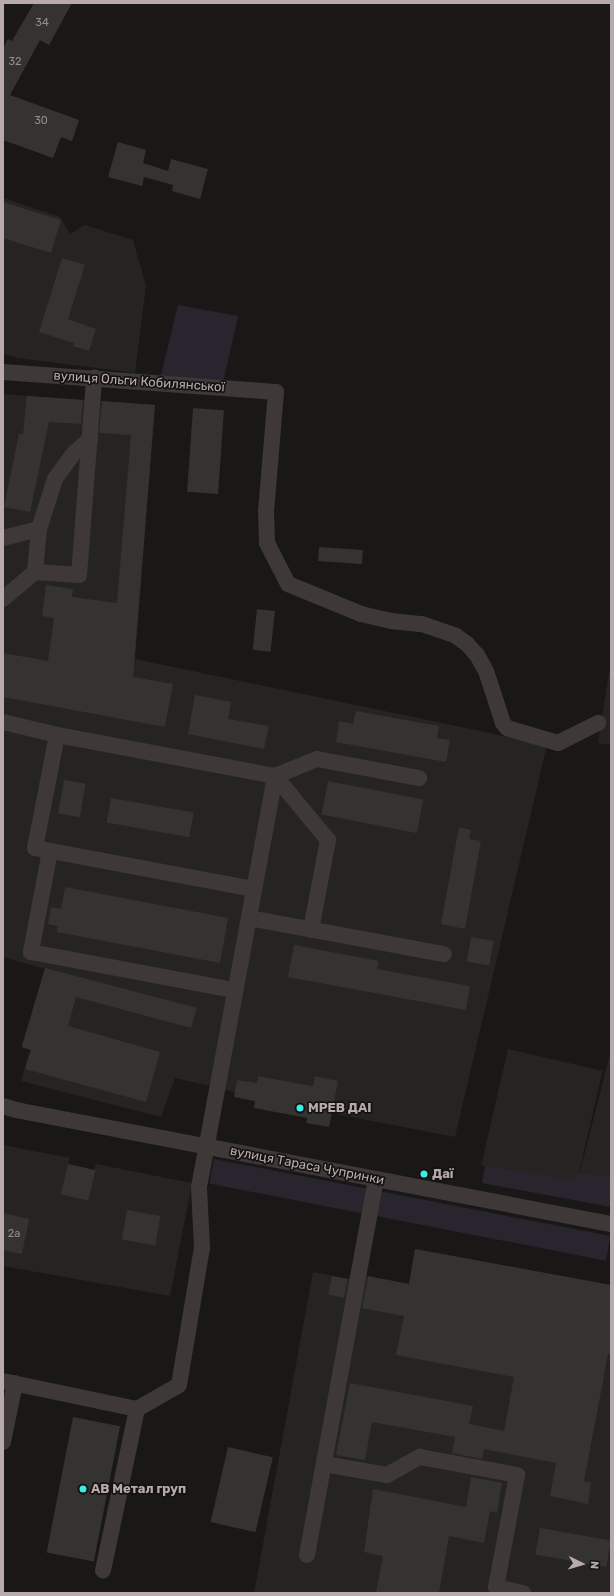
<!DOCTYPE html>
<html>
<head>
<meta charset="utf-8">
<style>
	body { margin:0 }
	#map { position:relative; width:614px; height:1596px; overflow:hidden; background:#191817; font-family:Rubik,sans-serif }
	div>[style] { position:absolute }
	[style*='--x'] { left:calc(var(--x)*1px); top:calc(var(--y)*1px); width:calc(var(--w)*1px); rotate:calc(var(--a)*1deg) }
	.built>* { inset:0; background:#262423; transform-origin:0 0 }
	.green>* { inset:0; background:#29252e; transform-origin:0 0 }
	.building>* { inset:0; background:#353332; transform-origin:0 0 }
	.minor>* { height:16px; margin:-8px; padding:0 8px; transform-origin:8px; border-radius:8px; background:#3e3938 }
	.dots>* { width:11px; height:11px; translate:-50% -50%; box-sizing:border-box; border:2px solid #141312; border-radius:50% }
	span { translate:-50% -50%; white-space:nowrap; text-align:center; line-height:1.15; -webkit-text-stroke:3.5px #141312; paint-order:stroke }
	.number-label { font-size:11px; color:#978c8c }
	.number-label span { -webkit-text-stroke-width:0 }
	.street-label { font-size:13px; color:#b8aaaa }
	.poi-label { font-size:13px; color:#b8aaaa; font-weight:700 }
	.left { translate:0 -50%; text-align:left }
	.frame { position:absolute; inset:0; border:4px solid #b8aaaa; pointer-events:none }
	.north { position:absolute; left:562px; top:1544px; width:40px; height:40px; -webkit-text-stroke:3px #141312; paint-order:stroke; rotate:95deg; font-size:11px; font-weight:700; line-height:16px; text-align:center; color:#b8aaaa }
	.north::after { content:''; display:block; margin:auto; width:14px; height:18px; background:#b8aaaa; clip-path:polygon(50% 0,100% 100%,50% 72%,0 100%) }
</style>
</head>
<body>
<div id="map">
	<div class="built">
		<div style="clip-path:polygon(3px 198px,60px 217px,70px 234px,85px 225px,133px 240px,146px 286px,135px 373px,18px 358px,3px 354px)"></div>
		<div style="clip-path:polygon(3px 394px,155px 405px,135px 659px,547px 745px,455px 1137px,331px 1113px,337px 1081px,315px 1076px,313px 1086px,258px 1076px,257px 1083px,237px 1080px,235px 1092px,175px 1078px,161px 1117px,21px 1081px,30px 1050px,21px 1047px,45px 969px,3px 957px)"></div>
		<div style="clip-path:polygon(611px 660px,611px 745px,598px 743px)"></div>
		<div style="left:508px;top:1049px;width:97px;height:119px;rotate:13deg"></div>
		<div style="clip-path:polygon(611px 1050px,611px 1177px,580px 1172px)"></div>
		<div style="clip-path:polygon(3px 1145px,70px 1158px,68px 1164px,94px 1170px,96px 1164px,192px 1183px,170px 1296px,3px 1266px)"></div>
		<div style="clip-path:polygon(415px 1249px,611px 1285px,611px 1593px,254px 1593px,313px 1272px,364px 1282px,366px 1276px,409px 1284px)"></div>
	</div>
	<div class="green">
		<div style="clip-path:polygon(178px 305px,238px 316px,223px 383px,160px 379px)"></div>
		<div style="left:214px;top:1159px;width:404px;height:25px;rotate:11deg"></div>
		<div style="clip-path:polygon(485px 1166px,574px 1180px,580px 1172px,611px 1177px,611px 1207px,482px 1183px)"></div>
	</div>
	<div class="building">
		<div style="clip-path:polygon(34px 3px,72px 3px,49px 45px,40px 40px,10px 95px,79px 120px,72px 141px,61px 137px,53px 158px,3px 140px,3px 48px,8px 39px,12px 41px)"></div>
		<div style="clip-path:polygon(118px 142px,146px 150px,143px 163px,168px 171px,171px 159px,208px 169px,200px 199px,172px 191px,173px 185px,144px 177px,142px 186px,108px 177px)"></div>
		<div style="clip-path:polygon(3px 202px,61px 220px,51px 253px,3px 238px)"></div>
		<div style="clip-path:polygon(62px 258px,85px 265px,68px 319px,96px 329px,89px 351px,73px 346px,74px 343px,39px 332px)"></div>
		<div style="clip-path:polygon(27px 396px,83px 400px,81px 424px,49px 422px,30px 512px,4px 507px,19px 434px,23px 434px)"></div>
		<div style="clip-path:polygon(102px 401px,155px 405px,133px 677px,173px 684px,165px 727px,3px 697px,3px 653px,48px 661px,54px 618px,42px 616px,46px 585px,73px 589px,72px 597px,117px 603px,131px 435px,99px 433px)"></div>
		<div style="left:193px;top:408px;width:31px;height:84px;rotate:4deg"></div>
		<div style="left:319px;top:547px;width:44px;height:14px;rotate:4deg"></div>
		<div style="left:257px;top:609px;width:18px;height:41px;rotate:6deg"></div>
		<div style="clip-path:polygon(195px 695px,231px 702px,228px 719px,269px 726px,264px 749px,188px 734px)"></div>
		<div style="clip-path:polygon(356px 711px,439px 726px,437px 738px,450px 740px,446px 762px,336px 742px,339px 721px,353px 724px)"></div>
		<div style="left:64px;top:780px;width:22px;height:34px;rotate:10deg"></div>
		<div style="left:328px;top:781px;width:97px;height:34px;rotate:11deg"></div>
		<div style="left:111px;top:798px;width:84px;height:25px;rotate:10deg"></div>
		<div style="clip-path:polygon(459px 827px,471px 830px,469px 839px,481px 841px,465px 929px,441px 924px)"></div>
		<div style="clip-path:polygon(65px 887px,228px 918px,220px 963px,57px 932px,58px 926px,48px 924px,51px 907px,61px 909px)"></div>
		<div style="left:471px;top:937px;width:23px;height:25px;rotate:10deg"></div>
		<div style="clip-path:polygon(294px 945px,379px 961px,377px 969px,470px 986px,466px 1010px,288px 977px)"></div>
		<div style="clip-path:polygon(45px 968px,197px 1008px,191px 1028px,76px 997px,68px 1026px,160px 1052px,146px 1102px,25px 1069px,31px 1050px,22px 1047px)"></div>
		<div style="clip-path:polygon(258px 1076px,313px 1086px,315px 1076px,338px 1081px,329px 1127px,306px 1123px,307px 1118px,254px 1108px,255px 1101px,234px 1097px,237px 1080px,257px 1083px)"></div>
		<div style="left:68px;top:1164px;width:28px;height:31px;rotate:13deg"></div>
		<div style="left:127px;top:1210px;width:34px;height:30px;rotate:10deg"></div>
		<div style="clip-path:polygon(3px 1213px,29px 1219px,22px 1254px,3px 1250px)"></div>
		<div style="clip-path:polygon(415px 1249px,611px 1285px,611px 1354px,608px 1354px,584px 1481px,591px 1482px,588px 1504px,550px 1496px,556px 1463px,484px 1449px,482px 1459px,452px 1453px,455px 1437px,372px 1422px,365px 1460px,336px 1455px,350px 1383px,473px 1406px,469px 1424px,504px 1431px,514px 1377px,396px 1355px,404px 1316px,362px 1308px,368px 1276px,409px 1284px)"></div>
		<div style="left:332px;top:1276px;width:16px;height:19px;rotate:11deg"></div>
		<div style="left:73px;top:1417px;width:48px;height:138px;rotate:11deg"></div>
		<div style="left:228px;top:1447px;width:46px;height:77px;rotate:13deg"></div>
		<div style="clip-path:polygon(471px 1477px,502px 1483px,497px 1513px,490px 1511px,484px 1543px,449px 1536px,439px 1593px,376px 1593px,383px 1556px,364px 1552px,373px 1489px,466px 1507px)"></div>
		<div style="left:540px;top:1528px;width:72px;height:27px;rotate:10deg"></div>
	</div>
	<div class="minor">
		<div style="--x:3;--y:372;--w:274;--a:4.2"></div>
		<div style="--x:276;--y:392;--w:119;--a:94.8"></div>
		<div style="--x:266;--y:511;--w:32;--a:88"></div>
		<div style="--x:267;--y:543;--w:46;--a:62.9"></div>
		<div style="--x:288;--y:584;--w:79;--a:22.3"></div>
		<div style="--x:361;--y:614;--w:31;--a:13"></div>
		<div style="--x:391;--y:621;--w:31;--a:6"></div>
		<div style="--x:422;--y:624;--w:36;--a:19"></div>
		<div style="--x:456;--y:636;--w:14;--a:36"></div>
		<div style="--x:467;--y:644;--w:15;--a:48"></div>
		<div style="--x:477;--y:655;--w:18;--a:61"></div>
		<div style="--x:486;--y:671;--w:55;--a:71.9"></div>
		<div style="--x:503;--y:723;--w:6;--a:51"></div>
		<div style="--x:507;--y:728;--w:53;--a:16.4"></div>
		<div style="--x:558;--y:743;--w:45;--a:-26.6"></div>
		<div style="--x:3;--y:538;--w:37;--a:-14"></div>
		<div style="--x:35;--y:572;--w:43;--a:-84.7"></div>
		<div style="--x:39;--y:529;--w:52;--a:-72.3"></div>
		<div style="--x:55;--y:479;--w:31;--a:-54"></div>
		<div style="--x:73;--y:454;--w:23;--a:-41"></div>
		<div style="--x:3;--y:599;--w:42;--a:-40.2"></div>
		<div style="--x:35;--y:572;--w:44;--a:3.9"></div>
		<div style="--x:79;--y:575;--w:198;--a:-85.6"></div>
		<div style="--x:3;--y:722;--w:56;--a:13.5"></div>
		<div style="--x:50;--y:851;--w:103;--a:100.7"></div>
		<div style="--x:31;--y:952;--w:208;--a:10.6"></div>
		<div style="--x:249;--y:918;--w:198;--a:10.5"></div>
		<div style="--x:311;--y:930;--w:92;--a:-79.3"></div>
		<div style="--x:328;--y:840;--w:83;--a:-129.6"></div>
		<div style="--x:275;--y:776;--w:45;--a:-22"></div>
		<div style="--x:317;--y:759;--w:104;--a:10.6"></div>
		<div style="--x:3;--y:1106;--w:14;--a:17"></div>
		<div style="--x:16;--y:1110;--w:606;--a:10.85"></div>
		<div style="--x:3;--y:1381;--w:137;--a:11.8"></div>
		<div style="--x:137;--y:1409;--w:165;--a:101.9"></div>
		<div style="--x:137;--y:1409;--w:48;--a:-29.7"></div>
		<div style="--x:179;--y:1385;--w:139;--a:-80.5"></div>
		<div style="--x:202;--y:1248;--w:61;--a:-92.8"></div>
		<div style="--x:199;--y:1187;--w:418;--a:-79.5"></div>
		<div style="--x:275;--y:776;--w:222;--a:-169.3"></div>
		<div style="--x:57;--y:735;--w:115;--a:101"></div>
		<div style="--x:35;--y:848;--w:223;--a:10.6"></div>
		<div style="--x:3;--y:1442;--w:60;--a:-78.5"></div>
		<div style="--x:324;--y:1464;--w:64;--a:9.9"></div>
		<div style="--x:387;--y:1475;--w:38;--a:-29"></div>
		<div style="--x:420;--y:1457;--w:99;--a:10.5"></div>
		<div style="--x:517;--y:1475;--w:114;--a:100.6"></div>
		<div style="--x:496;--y:1587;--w:28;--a:13"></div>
		<div style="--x:307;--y:1555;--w:382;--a:-79.6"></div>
	</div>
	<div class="dots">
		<div style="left:300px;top:1108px;background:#3dece2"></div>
		<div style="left:424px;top:1174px;background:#3dece2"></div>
		<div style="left:83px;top:1489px;background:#3dece2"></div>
	</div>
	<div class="number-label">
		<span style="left:42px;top:23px">34</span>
		<span style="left:15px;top:62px">32</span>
		<span style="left:41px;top:121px">30</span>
		<span style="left:14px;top:1234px">2а</span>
	</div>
	<div class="street-label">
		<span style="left:139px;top:382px;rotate:4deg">вулиця Ольги Кобилянської</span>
		<span style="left:307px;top:1166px;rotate:11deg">вулиця Тараса Чупринки</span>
	</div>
	<div class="poi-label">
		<span class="left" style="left:308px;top:1108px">МРЕВ ДАІ</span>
		<span class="left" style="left:432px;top:1174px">Даї</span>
		<span class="left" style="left:91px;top:1489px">АВ Метал груп</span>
	</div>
	<div class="frame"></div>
	<div class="north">N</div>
</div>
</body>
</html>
